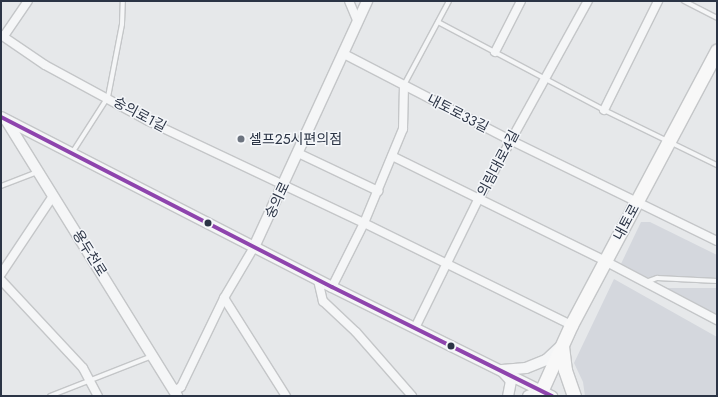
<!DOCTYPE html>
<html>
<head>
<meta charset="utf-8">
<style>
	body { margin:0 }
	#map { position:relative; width:718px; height:397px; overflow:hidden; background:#e6e8ea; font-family:Jost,"Noto Sans KR",sans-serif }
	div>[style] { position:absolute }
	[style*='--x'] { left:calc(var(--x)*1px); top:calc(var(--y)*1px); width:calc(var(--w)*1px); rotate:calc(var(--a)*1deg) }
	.built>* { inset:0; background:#d4d7dd }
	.roads { filter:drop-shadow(1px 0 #c4c6c8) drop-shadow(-1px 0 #c4c6c8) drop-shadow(0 1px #c4c6c8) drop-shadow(0 -1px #c4c6c8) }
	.service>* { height:4px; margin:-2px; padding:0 2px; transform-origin:2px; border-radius:2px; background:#f5f6f7 }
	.minor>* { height:8px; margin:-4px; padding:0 4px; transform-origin:4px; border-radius:4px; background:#f5f6f7 }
	.tertiary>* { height:10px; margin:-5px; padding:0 5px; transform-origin:5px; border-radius:5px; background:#f5f6f7 }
	.primary>* { height:13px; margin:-6.5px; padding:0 6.5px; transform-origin:6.5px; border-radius:6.5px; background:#f8f8f8 }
	.bus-1>* { height:4px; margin:-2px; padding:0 2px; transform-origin:2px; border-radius:2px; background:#8e44ad }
	.dots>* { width:11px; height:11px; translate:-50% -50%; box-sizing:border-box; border:2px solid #f4f6f9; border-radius:50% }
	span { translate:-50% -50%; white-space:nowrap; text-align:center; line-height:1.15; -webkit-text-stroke:3px #f4f6f9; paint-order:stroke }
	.street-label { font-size:14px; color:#2b3445 }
	.poi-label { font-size:14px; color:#2b3445 }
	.left { translate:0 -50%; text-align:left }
	.frame { position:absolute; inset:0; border:2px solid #2b3445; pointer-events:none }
</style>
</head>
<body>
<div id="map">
	<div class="built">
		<div style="clip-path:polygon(641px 222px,650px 222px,717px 255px,717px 279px,646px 277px,619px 268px)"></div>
		<div style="clip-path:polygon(614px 279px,717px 337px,717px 396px,585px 396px,583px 382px,574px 363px)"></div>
		<div style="clip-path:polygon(660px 288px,717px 288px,717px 316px)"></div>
	</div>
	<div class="roads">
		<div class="service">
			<div style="--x:684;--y:1;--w:37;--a:27"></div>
			<div style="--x:438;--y:22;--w:188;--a:27.9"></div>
			<div style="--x:604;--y:110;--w:126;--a:26"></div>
			<div style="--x:404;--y:85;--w:95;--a:-61.8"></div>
			<div style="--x:72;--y:153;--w:67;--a:-57.3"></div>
			<div style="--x:108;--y:97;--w:74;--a:-79.1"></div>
			<div style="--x:122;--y:24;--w:23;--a:-88"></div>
			<div style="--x:1;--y:186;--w:40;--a:-21"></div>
			<div style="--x:646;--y:282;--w:12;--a:-20"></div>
			<div style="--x:657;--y:278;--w:60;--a:2.9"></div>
			<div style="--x:50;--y:396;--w:110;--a:-21.4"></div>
		</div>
		<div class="minor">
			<div style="--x:349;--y:1;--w:21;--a:67"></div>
			<div style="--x:1;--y:35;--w:53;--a:34.3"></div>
			<div style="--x:45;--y:65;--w:117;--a:28.5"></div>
			<div style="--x:148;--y:121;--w:239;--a:25.3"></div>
			<div style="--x:364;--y:223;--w:231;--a:26.2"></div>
			<div style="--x:4;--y:36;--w:42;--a:-55.6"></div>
			<div style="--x:495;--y:52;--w:57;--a:-63"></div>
			<div style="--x:344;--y:54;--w:187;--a:27.4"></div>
			<div style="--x:510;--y:140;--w:230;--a:26"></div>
			<div style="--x:604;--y:110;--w:122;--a:-63.6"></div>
			<div style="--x:298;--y:153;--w:89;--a:25.4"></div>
			<div style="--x:392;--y:156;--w:237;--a:26.2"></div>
			<div style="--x:605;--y:261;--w:127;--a:27.8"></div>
			<div style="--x:1;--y:274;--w:94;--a:-56.3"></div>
			<div style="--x:1;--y:280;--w:120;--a:47"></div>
			<div style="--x:83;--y:368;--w:32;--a:62"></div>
			<div style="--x:318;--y:280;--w:22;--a:77"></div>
			<div style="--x:323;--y:301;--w:45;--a:43.2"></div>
			<div style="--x:356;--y:332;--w:85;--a:48.8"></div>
			<div style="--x:332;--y:287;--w:72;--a:-63.4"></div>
			<div style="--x:364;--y:223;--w:102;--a:-67.5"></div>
			<div style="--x:403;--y:129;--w:43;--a:-88.7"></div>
			<div style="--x:224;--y:298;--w:116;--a:57.7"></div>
			<div style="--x:415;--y:328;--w:143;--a:-63.8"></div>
			<div style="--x:478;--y:200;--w:227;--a:-61.1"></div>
			<div style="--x:174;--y:391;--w:8;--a:-30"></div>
			<div style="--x:181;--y:387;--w:99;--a:-64.2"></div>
			<div style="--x:224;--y:298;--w:59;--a:-59.5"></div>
		</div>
		<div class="tertiary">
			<div style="--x:1;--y:117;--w:372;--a:27.2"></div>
			<div style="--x:332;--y:287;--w:246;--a:26.4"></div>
			<div style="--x:6;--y:120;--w:325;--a:58.2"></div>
			<div style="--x:254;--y:247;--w:271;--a:-65.3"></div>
			<div style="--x:502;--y:370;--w:24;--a:-5"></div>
			<div style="--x:526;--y:368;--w:22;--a:-22"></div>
			<div style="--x:546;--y:360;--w:18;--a:-43"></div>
			<div style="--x:503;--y:372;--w:12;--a:48"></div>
			<div style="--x:511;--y:381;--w:15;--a:101"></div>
			<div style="--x:528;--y:396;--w:14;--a:-21"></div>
		</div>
		<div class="primary">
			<div style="--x:562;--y:346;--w:24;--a:83"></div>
			<div style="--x:565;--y:370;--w:28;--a:71"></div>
			<div style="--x:539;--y:396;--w:78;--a:-65.7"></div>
			<div style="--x:571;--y:325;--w:311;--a:-62"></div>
		</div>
	</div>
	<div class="bus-1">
		<div style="--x:1;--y:117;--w:372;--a:27.2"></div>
		<div style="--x:332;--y:287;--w:246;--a:26.4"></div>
	</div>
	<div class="dots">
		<div style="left:241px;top:139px;background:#6c737f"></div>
		<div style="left:208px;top:223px;background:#2b3445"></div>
		<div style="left:451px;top:346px;background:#2b3445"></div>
	</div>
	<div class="street-label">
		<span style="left:458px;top:113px;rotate:27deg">내토로33길</span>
		<span style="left:140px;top:114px;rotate:28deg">숭의로1길</span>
		<span style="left:498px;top:163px;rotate:-62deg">의림대로4길</span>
		<span style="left:277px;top:200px;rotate:-65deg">숭의로</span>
		<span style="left:626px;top:222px;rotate:-62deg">내토로</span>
		<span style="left:90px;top:253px;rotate:58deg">용두천로</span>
	</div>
	<div class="poi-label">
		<span class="left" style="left:249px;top:139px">셀프25시편의점</span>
	</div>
	<div class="frame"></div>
</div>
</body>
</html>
